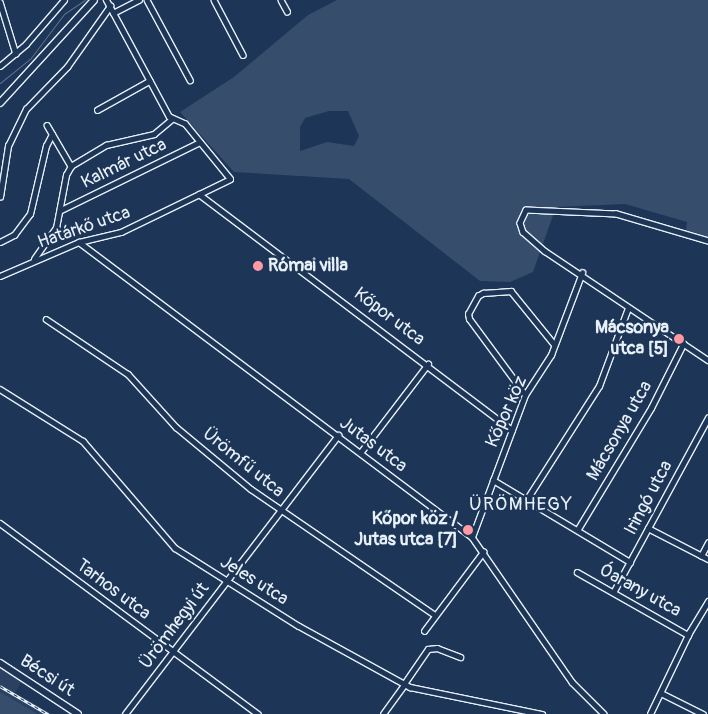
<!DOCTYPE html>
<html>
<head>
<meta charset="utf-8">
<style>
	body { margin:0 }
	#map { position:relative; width:708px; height:714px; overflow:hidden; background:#1d3557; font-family:Pangolin,sans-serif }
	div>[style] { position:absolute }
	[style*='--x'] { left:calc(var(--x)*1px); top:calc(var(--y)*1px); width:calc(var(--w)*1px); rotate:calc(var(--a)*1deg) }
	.built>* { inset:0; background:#2a4162 }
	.green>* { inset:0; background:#374d6c }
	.stream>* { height:1px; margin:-0.5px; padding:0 0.5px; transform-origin:0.5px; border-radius:0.5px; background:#5d7089 }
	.roads { filter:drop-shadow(1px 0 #e8f1f8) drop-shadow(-1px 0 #e8f1f8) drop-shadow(0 1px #e8f1f8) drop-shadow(0 -1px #e8f1f8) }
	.street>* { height:4.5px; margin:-2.25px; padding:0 2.25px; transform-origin:2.25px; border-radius:2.25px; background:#1d3557 }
	.secondary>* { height:6px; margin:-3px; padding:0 3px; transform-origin:3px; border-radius:3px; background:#1d3557 }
	.rail>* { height:3px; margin-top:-1.5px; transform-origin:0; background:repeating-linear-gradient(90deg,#1d3557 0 4px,#e8f1f8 0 8px); box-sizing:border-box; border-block:1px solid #e8f1f8 }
	.dots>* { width:14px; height:14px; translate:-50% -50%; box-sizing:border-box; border:2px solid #1d3557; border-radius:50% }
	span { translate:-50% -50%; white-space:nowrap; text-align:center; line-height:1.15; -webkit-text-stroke:5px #1d3557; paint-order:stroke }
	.street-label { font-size:18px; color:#e8f1f8 }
	.poi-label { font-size:18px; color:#e8f1f8; font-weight:700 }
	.left { translate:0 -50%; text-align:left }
	.right { translate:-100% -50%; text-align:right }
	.neighbourhood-label { font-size:19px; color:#e8f1f8; letter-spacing:1px }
</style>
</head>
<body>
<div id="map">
	<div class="built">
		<div style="clip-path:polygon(0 668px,22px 681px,15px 693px,52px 714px,38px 714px,0 692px)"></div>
	</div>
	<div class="green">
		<div style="clip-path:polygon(evenodd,337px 0,708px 0,708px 237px,686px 230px,687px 222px,625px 204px,556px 207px,533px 272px,510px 282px,480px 281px,349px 179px,234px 172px,180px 112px,234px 77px,308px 15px,337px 0,329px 111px,348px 111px,359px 136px,354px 146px,327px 142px,300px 151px,300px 127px,305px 118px,329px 111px)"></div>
		<div style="clip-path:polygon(0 692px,7px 696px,38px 714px,0 714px)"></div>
	</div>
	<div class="stream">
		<div style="--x:0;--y:83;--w:38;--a:-39"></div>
		<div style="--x:30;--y:59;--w:56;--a:-52.9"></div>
		<div style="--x:64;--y:14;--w:25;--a:-34"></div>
	</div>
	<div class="roads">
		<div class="street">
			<div style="--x:147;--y:0;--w:91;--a:61.7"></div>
			<div style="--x:214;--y:0;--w:62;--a:62.2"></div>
			<div style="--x:281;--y:0;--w:13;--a:61"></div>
			<div style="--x:0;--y:2;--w:54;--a:72.9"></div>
			<div style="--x:113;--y:13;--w:29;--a:-27"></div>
			<div style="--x:0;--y:66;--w:34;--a:-40"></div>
			<div style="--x:26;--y:44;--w:58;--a:-49.2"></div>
			<div style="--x:97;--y:110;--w:60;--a:-29.1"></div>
			<div style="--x:47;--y:125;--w:48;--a:59.7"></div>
			<div style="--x:199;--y:194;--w:392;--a:37"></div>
			<div style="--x:0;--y:197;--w:52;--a:-81.1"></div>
			<div style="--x:8;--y:146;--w:41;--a:-64.1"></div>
			<div style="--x:26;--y:109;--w:59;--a:-45.7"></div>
			<div style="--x:67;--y:67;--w:75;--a:-54.8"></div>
			<div style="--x:61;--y:210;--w:153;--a:-26.1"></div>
			<div style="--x:708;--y:241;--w:96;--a:-163.6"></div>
			<div style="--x:616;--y:214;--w:90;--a:-177.5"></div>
			<div style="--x:526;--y:210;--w:14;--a:115"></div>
			<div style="--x:520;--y:223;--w:9;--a:72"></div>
			<div style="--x:523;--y:232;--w:29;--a:41"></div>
			<div style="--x:545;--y:251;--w:196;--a:33.8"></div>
			<div style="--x:0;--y:242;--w:16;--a:-27"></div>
			<div style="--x:14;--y:235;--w:26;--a:-53"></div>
			<div style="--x:30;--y:214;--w:70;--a:-76.8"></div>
			<div style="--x:46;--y:146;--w:13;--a:-63"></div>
			<div style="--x:79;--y:242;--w:491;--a:36.9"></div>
			<div style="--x:472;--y:537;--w:176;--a:55.4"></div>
			<div style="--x:572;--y:682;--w:45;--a:45"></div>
			<div style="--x:34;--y:259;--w:38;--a:-55"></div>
			<div style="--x:56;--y:228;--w:54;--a:-79.3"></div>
			<div style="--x:66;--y:175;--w:10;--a:-61"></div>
			<div style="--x:71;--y:166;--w:41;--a:-31"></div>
			<div style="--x:106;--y:145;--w:49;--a:-12.9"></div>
			<div style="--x:154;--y:134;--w:23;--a:-40"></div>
			<div style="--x:0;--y:276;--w:86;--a:-23.3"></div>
			<div style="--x:79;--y:242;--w:43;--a:-13.4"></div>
			<div style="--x:121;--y:232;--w:121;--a:-25.9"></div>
			<div style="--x:230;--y:179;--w:71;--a:-129.3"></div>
			<div style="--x:185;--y:124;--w:17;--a:-156"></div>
			<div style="--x:169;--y:117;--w:133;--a:-118.3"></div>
			<div style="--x:46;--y:319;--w:99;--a:33.9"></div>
			<div style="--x:128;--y:374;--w:72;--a:47.8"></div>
			<div style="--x:176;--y:427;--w:97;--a:39.6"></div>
			<div style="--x:251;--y:489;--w:223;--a:34.4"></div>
			<div style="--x:0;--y:389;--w:98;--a:32.1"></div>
			<div style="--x:83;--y:441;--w:141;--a:49.3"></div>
			<div style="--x:175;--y:548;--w:146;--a:32.2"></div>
			<div style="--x:299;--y:626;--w:127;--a:28.8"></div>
			<div style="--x:410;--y:687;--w:135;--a:11.6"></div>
			<div style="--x:525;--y:395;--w:94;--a:-126.4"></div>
			<div style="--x:469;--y:319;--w:5;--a:-101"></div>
			<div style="--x:468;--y:314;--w:21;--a:-61"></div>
			<div style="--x:478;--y:296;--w:6;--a:-31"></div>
			<div style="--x:483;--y:293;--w:28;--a:-4"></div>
			<div style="--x:511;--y:291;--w:68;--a:50.9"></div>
			<div style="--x:360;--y:453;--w:112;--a:-52.6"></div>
			<div style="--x:493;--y:480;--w:160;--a:30.9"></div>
			<div style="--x:527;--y:499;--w:134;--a:-57.5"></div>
			<div style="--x:599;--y:386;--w:83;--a:-69.6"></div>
			<div style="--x:0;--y:523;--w:321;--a:36.5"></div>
			<div style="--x:648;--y:528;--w:68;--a:27.3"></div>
			<div style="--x:578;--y:529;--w:141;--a:-58.9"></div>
			<div style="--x:651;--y:408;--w:72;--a:-63.4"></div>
			<div style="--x:472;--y:537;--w:152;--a:-69.5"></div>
			<div style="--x:525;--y:395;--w:48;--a:-57"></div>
			<div style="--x:551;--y:355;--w:88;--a:-69.3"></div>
			<div style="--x:701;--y:556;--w:15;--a:-62"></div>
			<div style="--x:577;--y:572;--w:128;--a:29.6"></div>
			<div style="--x:614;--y:591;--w:197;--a:-61.5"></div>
			<div style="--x:424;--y:631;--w:99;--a:-53.2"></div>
			<div style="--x:404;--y:684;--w:42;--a:-55.6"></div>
			<div style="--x:428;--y:649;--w:9;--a:-6"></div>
			<div style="--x:437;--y:648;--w:25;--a:21"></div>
			<div style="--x:661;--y:693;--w:47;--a:26.6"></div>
			<div style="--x:125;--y:714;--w:351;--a:-52.6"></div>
			<div style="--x:383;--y:714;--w:37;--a:-54"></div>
			<div style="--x:650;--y:714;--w:90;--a:-64.3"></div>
			<div style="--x:689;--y:633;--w:37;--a:-59"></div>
		</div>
		<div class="secondary">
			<div style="--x:0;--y:103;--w:139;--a:-47.6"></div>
			<div style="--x:0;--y:663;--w:93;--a:33.2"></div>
		</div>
	</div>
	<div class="rail">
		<div style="--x:0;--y:686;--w:56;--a:30.3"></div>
	</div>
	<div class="dots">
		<div style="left:258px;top:266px;background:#ff9aa2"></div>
		<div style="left:679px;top:339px;background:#ff9aa2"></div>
		<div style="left:468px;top:530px;background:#ff9aa2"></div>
	</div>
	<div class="street-label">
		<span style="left:124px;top:164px;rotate:-26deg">Kalmár utca</span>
		<span style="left:84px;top:228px;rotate:-19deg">Határkő utca</span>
		<span style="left:389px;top:317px;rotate:37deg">Kőpor utca</span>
		<span style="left:507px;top:412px;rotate:-66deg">Kőpor köz</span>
		<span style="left:620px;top:431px;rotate:-60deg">Mácsonya utca</span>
		<span style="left:373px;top:445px;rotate:37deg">Jutas utca</span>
		<span style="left:243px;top:463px;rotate:39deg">Ürömfű utca</span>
		<span style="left:649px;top:498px;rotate:-62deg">Iringó utca</span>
		<span style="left:254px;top:581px;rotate:32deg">Jeles utca</span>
		<span style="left:113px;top:590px;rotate:37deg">Tarhos utca</span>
		<span style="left:640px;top:591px;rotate:29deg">Óarany utca</span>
		<span style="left:175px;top:626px;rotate:-53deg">Ürömhegyi út</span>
		<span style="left:47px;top:676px;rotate:33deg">Bécsi út</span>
	</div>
	<div class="poi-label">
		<span class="left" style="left:268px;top:266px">Római villa</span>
		<span class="right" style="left:669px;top:339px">Mácsonya<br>utca [5]</span>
		<span class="right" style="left:458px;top:530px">Kőpor köz /<br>Jutas utca [7]</span>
	</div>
	<div class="neighbourhood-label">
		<span style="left:521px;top:505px">ÜRÖMHEGY</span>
	</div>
</div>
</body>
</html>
